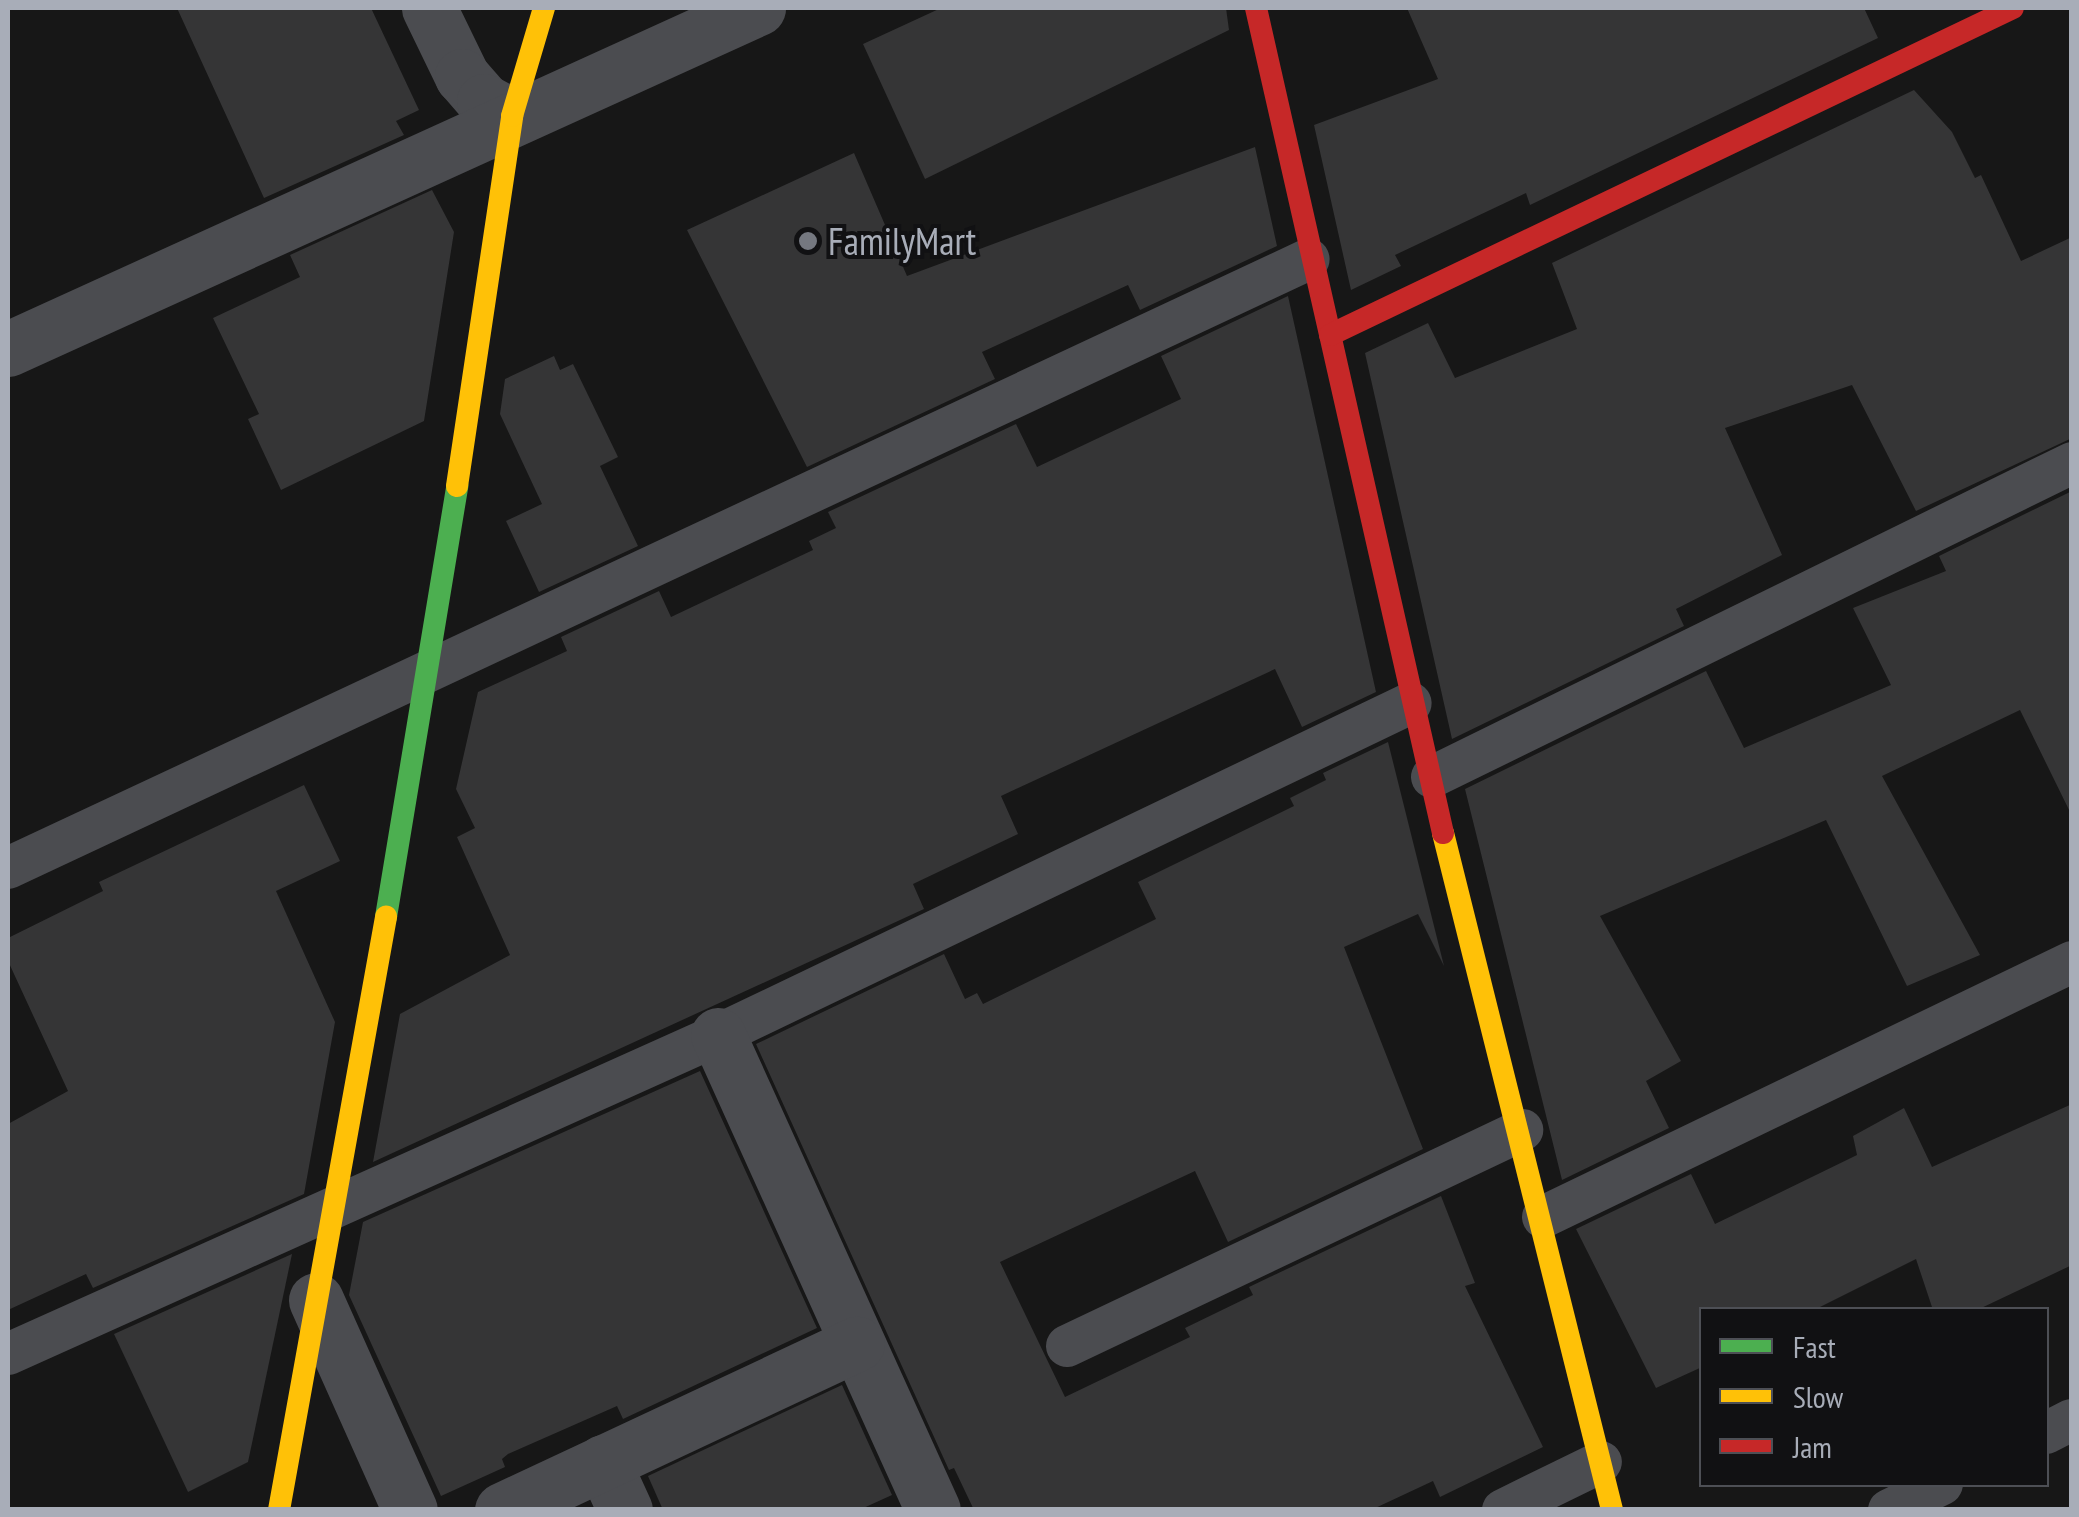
<!DOCTYPE html>
<html>
<head>
<meta charset="utf-8">
<style>
	body { margin:0 }
	#map { position:relative; width:2079px; height:1517px; overflow:hidden; background:#171717; font-family:"PT Sans Narrow",sans-serif }
	div>[style] { position:absolute }
	[style*='--x'] { left:calc(var(--x)*1px); top:calc(var(--y)*1px); width:calc(var(--w)*1px); rotate:calc(var(--a)*1deg) }
	.building>* { inset:0; background:#353536 }
	.lane>* { height:42px; margin:-21px; padding:0 21px; transform-origin:21px; border-radius:21px; background:#4b4c50 }
	.street>* { height:55px; margin:-27.5px; padding:0 27.5px; transform-origin:27.5px; border-radius:27.5px; background:#4b4c50 }
	.fast>* { height:22px; margin:-11px; padding:0 11px; transform-origin:11px; border-radius:11px; background:#4caf50 }
	.slow>* { height:22px; margin:-11px; padding:0 11px; transform-origin:11px; border-radius:11px; background:#ffc107 }
	.jam>* { height:22px; margin:-11px; padding:0 11px; transform-origin:11px; border-radius:11px; background:#c62828 }
	.dots>* { width:28px; height:28px; translate:-50% -50%; box-sizing:border-box; border:5px solid #111113; border-radius:50% }
	span { translate:-50% -50%; white-space:nowrap; text-align:center; line-height:1.15; -webkit-text-stroke:8px #111113; paint-order:stroke }
	.poi-label { font-size:38px; color:#a8adb8 }
	.left { translate:0 -50%; text-align:left }
	.frame { position:absolute; inset:0; border:10px solid #a8adb8; pointer-events:none }
	.legend { position:absolute; left:1699px; top:1307px; width:350px; height:180px; box-sizing:border-box; background:#111113; border:2px solid #4d4f55; margin:0; padding:12px 18px; list-style:none; font-size:30px; color:#a8adb8 }
	.legend li { display:flex; align-items:center; gap:20px; height:50px }
	.legend b { width:50px; border:2px solid #4d4f55 }
</style>
</head>
<body>
<div id="map">
	<div class="building">
		<div style="clip-path:polygon(177px 8px,371px 8px,419px 110px,396px 121px,404px 135px,264px 198px)"></div>
		<div style="clip-path:polygon(941px 8px,1226px 8px,1229px 30px,925px 179px,863px 44px)"></div>
		<div style="clip-path:polygon(1407px 8px,1864px 8px,1878px 38px,1530px 205px,1526px 193px,1395px 255px,1401px 266px,1351px 290px,1314px 125px,1438px 79px)"></div>
		<div style="clip-path:polygon(1914px 90px,1952px 132px,1975px 178px,1981px 175px,2021px 261px,2072px 237px,2072px 438px,1916px 511px,1852px 385px,1725px 428px,1782px 555px,1676px 609px,1684px 626px,1452px 739px,1365px 353px,1428px 323px,1455px 378px,1577px 329px,1552px 263px)"></div>
		<div style="clip-path:polygon(1255px 147px,1277px 246px,1140px 310px,1128px 285px,982px 352px,995px 379px,807px 467px,687px 230px,854px 153px,907px 276px)"></div>
		<div style="clip-path:polygon(432px 190px,454px 232px,424px 421px,281px 490px,248px 419px,259px 414px,213px 318px,300px 277px,290px 255px)"></div>
		<div style="clip-path:polygon(1288px 296px,1376px 692px,1302px 727px,1275px 669px,1001px 796px,1018px 834px,913px 884px,924px 909px,373px 1162px,400px 1014px,510px 955px,457px 837px,475px 828px,456px 789px,478px 692px,567px 651px,561px 637px,659px 591px,671px 617px,813px 550px,809px 541px,836px 528px,828px 512px,1016px 424px,1037px 467px,1181px 399px,1161px 356px)"></div>
		<div style="clip-path:polygon(554px 356px,560px 370px,573px 364px,618px 457px,600px 466px,638px 546px,539px 592px,506px 521px,542px 504px,500px 414px,505px 379px)"></div>
		<div style="clip-path:polygon(2072px 491px,2072px 816px,2020px 710px,1882px 776px,1980px 955px,1907px 986px,1826px 820px,1600px 916px,1681px 1061px,1646px 1081px,1669px 1128px,1562px 1180px,1465px 789px,1706px 671px,1744px 748px,1891px 685px,1853px 608px,1946px 571px,1939px 556px)"></div>
		<div style="clip-path:polygon(1388px 742px,1444px 966px,1418px 914px,1344px 947px,1423px 1149px,1228px 1242px,1195px 1171px,1000px 1262px,1065px 1397px,1190px 1337px,1185px 1328px,1253px 1295px,1249px 1287px,1441px 1196px,1475px 1283px,1465px 1286px,1543px 1447px,1440px 1497px,1433px 1481px,1371px 1510px,974px 1510px,954px 1468px,949px 1470px,756px 1044px,944px 954px,965px 999px,977px 993px,983px 1004px,1156px 919px,1138px 882px,1294px 806px,1290px 798px,1326px 780px,1323px 773px)"></div>
		<div style="clip-path:polygon(304px 785px,340px 861px,276px 891px,335px 1022px,304px 1194px,93px 1288px,86px 1274px,8px 1310px,8px 1124px,68px 1091px,8px 961px,8px 938px,103px 891px,99px 882px)"></div>
		<div style="clip-path:polygon(700px 1071px,817px 1328px,623px 1419px,617px 1406px,508px 1454px,502px 1459px,505px 1467px,441px 1496px,349px 1295px,363px 1222px)"></div>
		<div style="clip-path:polygon(2072px 1104px,2072px 1265px,1977px 1310px,1933px 1310px,1916px 1259px,1814px 1310px,1702px 1310px,1702px 1367px,1656px 1388px,1576px 1229px,1691px 1174px,1715px 1224px,1857px 1155px,1853px 1136px,1904px 1108px,1932px 1167px)"></div>
		<div style="clip-path:polygon(292px 1254px,248px 1462px,188px 1492px,114px 1334px)"></div>
		<div style="clip-path:polygon(842px 1385px,892px 1495px,859px 1510px,663px 1510px,648px 1476px)"></div>
	</div>
	<div class="lane">
		<div style="--x:1432;--y:777;--w:713;--a:-26.13"></div>
		<div style="--x:8;--y:868;--w:1436;--a:-25.08"></div>
		<div style="--x:1543;--y:1217;--w:587;--a:-25.74"></div>
		<div style="--x:1067;--y:1346;--w:504;--a:-25.39"></div>
		<div style="--x:8;--y:1354;--w:778;--a:-24.19"></div>
		<div style="--x:718;--y:1035;--w:768;--a:-25.6"></div>
		<div style="--x:2046;--y:1433;--w:29;--a:-27"></div>
		<div style="--x:1503;--y:1510;--w:109;--a:-26.1"></div>
		<div style="--x:1889;--y:1510;--w:59;--a:-26.1"></div>
	</div>
	<div class="street">
		<div style="--x:429;--y:8;--w:76;--a:64.1"></div>
		<div style="--x:462;--y:76;--w:33;--a:49"></div>
		<div style="--x:484;--y:101;--w:32;--a:28"></div>
		<div style="--x:8;--y:349;--w:824;--a:-24.45"></div>
		<div style="--x:718;--y:1035;--w:521;--a:65.65"></div>
		<div style="--x:316;--y:1300;--w:230;--a:65.9"></div>
		<div style="--x:603;--y:1462;--w:53;--a:65.4"></div>
		<div style="--x:502;--y:1510;--w:392;--a:-25.1"></div>
	</div>
	<div class="fast">
		<div style="--x:386;--y:917;--w:437;--a:-80.6"></div>
	</div>
	<div class="slow">
		<div style="--x:457;--y:486;--w:374;--a:-81.5"></div>
		<div style="--x:512;--y:116;--w:113;--a:-73.5"></div>
		<div style="--x:1443;--y:833;--w:698;--a:75.98"></div>
		<div style="--x:279;--y:1510;--w:603;--a:-79.77"></div>
	</div>
	<div class="jam">
		<div style="--x:1256;--y:8;--w:846;--a:77.23"></div>
		<div style="--x:1330;--y:335;--w:757;--a:-25.58"></div>
	</div>
	<div class="dots">
		<div style="left:808px;top:241px;background:#757880"></div>
	</div>
	<div class="poi-label">
		<span class="left" style="left:828px;top:241px">FamilyMart</span>
	</div>
	<div class="frame"></div>
	<ul class="legend">
	<li><b style="height:12px;background:#4caf50"></b>Fast</li>
	<li><b style="height:12px;background:#ffc107"></b>Slow</li>
	<li><b style="height:12px;background:#c62828"></b>Jam</li>
	</ul>
</div>
</body>
</html>
